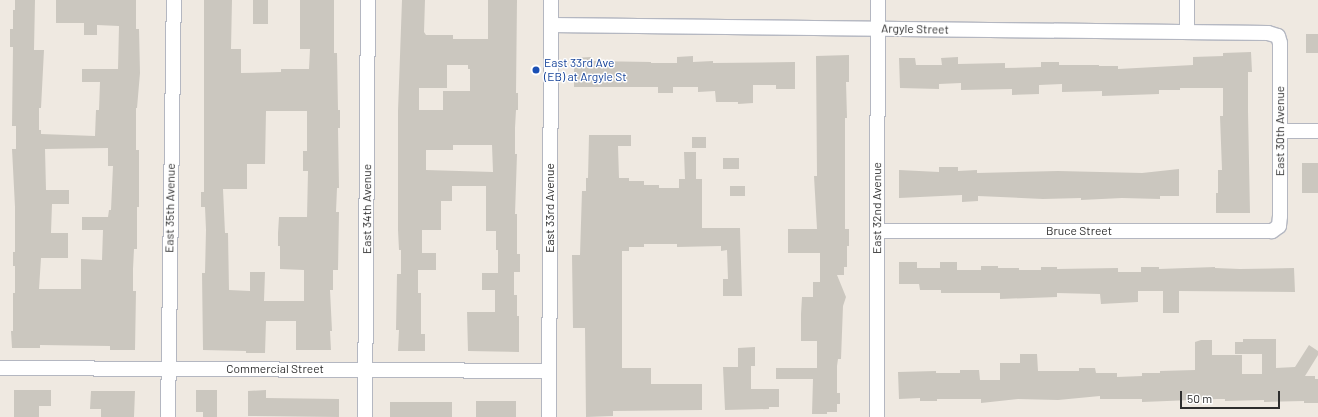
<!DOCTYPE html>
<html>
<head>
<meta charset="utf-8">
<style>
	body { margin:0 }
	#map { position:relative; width:1318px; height:417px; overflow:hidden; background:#efe9e1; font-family:Barlow,sans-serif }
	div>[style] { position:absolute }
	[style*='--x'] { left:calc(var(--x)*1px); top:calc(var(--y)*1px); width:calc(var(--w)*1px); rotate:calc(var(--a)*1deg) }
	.building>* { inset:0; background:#cbc7bf; transform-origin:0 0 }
	.roads { filter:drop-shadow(1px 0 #b4b7c1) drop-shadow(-1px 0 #b4b7c1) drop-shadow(0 1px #b4b7c1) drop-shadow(0 -1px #b4b7c1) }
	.minor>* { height:14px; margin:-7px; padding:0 7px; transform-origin:7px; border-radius:7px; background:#fff }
	.dots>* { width:11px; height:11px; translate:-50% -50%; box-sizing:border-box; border:2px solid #fff; border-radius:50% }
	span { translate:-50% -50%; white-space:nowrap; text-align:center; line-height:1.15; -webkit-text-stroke:3px #fff; paint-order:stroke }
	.street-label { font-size:12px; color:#2e2e2e }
	.transit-label { font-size:12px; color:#164399 }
	.left { translate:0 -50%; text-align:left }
	.scale { position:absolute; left:1180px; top:391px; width:100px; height:18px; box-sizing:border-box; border:2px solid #2e2e2e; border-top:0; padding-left:5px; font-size:12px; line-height:14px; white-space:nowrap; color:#2e2e2e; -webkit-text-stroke:3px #fff; paint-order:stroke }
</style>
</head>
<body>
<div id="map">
	<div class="building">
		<div style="clip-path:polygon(evenodd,15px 0,35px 0,34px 50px,44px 50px,41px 108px,39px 108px,39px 130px,41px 130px,41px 134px,95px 136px,96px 110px,99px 110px,100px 82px,82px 82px,82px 69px,118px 69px,119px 26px,97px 25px,97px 35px,84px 35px,84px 23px,56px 23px,56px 0,136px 0,136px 29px,139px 29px,140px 73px,137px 108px,136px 108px,136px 150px,139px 150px,139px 207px,137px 207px,137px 249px,134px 249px,133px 269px,133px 291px,136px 291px,135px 350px,110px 350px,110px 346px,40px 345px,40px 348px,12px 348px,11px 331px,13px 331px,13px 293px,15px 293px,15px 266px,13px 266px,13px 252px,15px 252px,15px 207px,12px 149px,16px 149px,16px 126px,12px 126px,13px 47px,10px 47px,10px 29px,13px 29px,13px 10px,15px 10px,15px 0,108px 148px,108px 166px,113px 166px,111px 210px,109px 210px,108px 217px,82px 217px,82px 230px,103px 230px,102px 260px,81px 259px,81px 289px,39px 289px,41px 258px,68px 258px,68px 233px,51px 233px,52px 204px,69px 204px,69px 190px,46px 190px,45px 149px,108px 148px)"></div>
		<div style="clip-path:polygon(evenodd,204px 0,232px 0,231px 49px,241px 49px,241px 73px,281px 72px,281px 69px,309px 69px,310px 49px,300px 49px,300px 0,334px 0,334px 53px,337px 53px,338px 110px,340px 110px,340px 128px,338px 128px,339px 188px,337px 188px,336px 212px,339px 212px,338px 270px,333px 270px,333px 290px,330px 290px,332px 331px,330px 331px,331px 350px,296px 350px,296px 321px,266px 321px,265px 353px,246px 353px,246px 351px,203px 350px,202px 273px,205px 273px,206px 230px,205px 207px,201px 207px,201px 192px,204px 192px,204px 0,266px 111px,307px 111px,307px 151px,303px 151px,303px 171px,308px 171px,307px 217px,279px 217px,278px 233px,278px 246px,280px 246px,280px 269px,304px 270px,304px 301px,264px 301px,265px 272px,250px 272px,250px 291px,229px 290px,228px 233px,225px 233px,223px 189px,247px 189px,247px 164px,265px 164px,266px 111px)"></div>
		<div style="left:253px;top:0;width:15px;height:24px"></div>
		<div style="clip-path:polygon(evenodd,402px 0,425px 0,424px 32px,426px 35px,453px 35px,453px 39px,488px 39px,488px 0,517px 0,516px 93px,518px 93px,518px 110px,516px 110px,515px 128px,515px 154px,517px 154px,515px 214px,517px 214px,517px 254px,520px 254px,520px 272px,514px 272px,514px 295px,517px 295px,517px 316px,519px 316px,519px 352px,468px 351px,467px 312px,495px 312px,495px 290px,482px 290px,482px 273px,498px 273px,498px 250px,496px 250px,496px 231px,486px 231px,486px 186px,452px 186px,452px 201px,441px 201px,441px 230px,422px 230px,422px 253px,436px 253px,436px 270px,418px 270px,418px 293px,421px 293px,421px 334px,425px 334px,425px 351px,398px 351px,399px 330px,396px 330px,397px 274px,401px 274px,401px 250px,399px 250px,398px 230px,398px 111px,402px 0,447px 65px,468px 65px,468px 69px,470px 69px,470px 91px,443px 91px,443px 110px,419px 110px,419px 88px,447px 88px,447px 65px,402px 0,453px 145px,492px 145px,493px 172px,426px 170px,426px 150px,453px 150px,453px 145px)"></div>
		<div style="left:1306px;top:34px;width:12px;height:19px"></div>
		<div style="clip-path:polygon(1251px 52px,1252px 72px,1248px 72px,1248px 111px,1250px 213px,1216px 213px,1216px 193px,1218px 193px,1218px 170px,1222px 170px,1220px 116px,1223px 116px,1223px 88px,1180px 88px,1180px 90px,1159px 90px,1159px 94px,1102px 96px,1102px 91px,1062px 92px,1062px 84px,1039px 85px,1039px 94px,1012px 95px,1012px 89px,961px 90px,961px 83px,939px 84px,939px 89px,900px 88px,899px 58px,915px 58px,916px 65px,942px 65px,941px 58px,958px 57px,958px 64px,1005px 63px,1005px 68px,1041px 67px,1041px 62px,1059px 62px,1059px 65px,1099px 65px,1099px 66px,1118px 66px,1118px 69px,1193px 65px,1193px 57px,1223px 56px,1223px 53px)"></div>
		<div style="clip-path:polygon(849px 55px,849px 82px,846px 82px,847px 118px,845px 118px,845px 229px,849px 229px,849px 246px,847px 246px,847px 267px,844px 267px,844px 275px,837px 275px,846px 297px,843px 306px,841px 359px,838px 359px,837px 366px,837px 393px,840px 393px,840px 404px,837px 404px,837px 412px,827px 412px,827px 414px,812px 414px,813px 379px,776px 379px,776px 368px,817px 368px,817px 341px,801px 341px,801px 314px,802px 297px,813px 297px,813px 282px,820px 282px,820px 253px,788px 253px,788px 229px,817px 229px,814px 176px,817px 176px,816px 56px)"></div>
		<div style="clip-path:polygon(693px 56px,693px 62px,713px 61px,713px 63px,795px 62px,795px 89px,776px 89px,776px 85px,753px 85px,753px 103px,738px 104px,738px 102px,716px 102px,715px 91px,698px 92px,698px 87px,673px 87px,673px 93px,658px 93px,658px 87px,574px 87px,574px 58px,591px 57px,591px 61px,651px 62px,651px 63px,677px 63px,677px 57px)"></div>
		<div style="clip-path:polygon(589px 135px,631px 135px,631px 146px,618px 146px,619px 178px,629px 178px,629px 181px,644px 181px,644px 185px,659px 185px,659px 188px,679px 188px,679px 179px,685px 179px,684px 152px,696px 152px,696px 179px,702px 179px,702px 228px,740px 228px,742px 296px,723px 296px,723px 279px,728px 279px,727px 250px,721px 251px,721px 246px,677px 247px,677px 244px,644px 244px,644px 247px,629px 247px,629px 251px,622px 251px,622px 368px,651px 368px,651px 384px,702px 384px,702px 410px,613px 411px,613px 416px,586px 417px,585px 328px,573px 328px,572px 255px,580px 255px,582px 191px,586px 191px,586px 178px,588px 178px)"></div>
		<div style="left:692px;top:137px;width:14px;height:11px"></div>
		<div style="left:723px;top:158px;width:16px;height:11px"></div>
		<div style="left:1302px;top:163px;width:16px;height:30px"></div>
		<div style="clip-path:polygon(939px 167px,958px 167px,958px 171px,977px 170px,977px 173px,1058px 171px,1142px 173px,1179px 169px,1179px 196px,1160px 196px,1160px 199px,1122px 198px,1081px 200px,1081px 198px,1043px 199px,978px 196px,978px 201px,962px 202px,962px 195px,899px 198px,899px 170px,939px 172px)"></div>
		<div style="left:730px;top:186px;width:15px;height:10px"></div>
		<div style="clip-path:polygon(899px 262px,917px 262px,917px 268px,940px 268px,940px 262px,957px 262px,957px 270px,981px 270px,981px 266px,998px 266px,998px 268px,1019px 268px,1019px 270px,1041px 270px,1041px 267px,1057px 267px,1057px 269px,1118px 268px,1118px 272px,1141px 272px,1141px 267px,1159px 267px,1159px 269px,1215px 267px,1215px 268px,1240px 269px,1294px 268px,1295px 292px,1179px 291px,1179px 313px,1163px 313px,1163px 291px,1138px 291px,1138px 302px,1101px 304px,1100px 294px,1057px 293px,1057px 297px,1000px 299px,1000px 293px,941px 293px,941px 290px,920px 290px,919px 284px,899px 284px)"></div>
		<div style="clip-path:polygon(1243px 339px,1276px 339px,1276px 368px,1295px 367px,1309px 345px,1318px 351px,1318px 355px,1305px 376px,1315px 376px,1315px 379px,1318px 379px,1318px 403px,1304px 403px,1304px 401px,1264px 402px,1264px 400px,1225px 401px,1225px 399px,1217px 399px,1142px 402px,1142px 399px,1100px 399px,1100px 396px,1058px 400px,1018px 399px,981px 403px,981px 399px,937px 399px,937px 401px,920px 401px,920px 398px,899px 399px,898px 372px,936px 371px,936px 373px,960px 373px,960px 370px,979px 370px,980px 380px,1000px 380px,1000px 363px,1020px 363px,1020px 354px,1037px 354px,1038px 371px,1079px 371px,1079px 368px,1095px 368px,1096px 373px,1117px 373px,1117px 377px,1142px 376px,1142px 373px,1160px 373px,1160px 371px,1195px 370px,1195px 342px,1201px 340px,1212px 340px,1212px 355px,1242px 355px,1242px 374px,1262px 374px,1262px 354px,1235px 354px,1235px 342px,1243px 342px)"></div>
		<div style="clip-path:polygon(755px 347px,755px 366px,751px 366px,751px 389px,779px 389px,779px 407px,769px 407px,769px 409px,725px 410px,723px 367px,738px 367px,738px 348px)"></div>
		<div style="clip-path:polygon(14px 390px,51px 390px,51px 406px,39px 406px,39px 417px,14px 417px)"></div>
		<div style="clip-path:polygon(196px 390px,217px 390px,217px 417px,203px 417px,203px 412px,196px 412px)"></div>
		<div style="clip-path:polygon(266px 390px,266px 398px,339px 399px,339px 417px,248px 416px,248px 391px)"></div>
		<div style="clip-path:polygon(91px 391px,135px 391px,134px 417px,101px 417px,101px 409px,90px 409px)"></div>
		<div style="left:476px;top:401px;width:40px;height:16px"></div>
		<div style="left:390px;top:402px;width:62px;height:15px"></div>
	</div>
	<div class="roads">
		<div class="minor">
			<div style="--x:1187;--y:0;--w:32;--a:90"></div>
			<div style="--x:551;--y:25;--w:717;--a:0.64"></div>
			<div style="--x:1268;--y:33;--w:10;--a:17"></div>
			<div style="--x:1278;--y:36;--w:7;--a:74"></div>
			<div style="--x:1280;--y:43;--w:173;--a:90"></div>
			<div style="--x:1280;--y:216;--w:10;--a:96"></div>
			<div style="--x:1279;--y:226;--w:9;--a:144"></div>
			<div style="--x:1272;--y:231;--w:395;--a:180"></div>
			<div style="--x:1280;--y:131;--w:38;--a:0"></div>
			<div style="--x:0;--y:368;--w:549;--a:0.31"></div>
			<div style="--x:168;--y:417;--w:417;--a:-89.2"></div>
			<div style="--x:365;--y:417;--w:417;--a:-89.6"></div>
			<div style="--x:549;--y:417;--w:417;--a:-89.7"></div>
			<div style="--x:877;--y:417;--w:417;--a:-89.9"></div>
		</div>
	</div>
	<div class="dots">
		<div style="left:536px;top:70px;background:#1a4fb4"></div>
	</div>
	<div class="street-label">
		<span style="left:915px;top:29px;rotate:1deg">Argyle Street</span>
		<span style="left:1280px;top:131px;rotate:-90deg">East 30th Avenue</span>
		<span style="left:170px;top:208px;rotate:-89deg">East 35th Avenue</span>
		<span style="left:550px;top:208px;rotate:-90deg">East 33rd Avenue</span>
		<span style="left:877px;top:208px;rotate:-90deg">East 32nd Avenue</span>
		<span style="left:367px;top:209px;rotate:-90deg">East 34th Avenue</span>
		<span style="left:1079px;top:231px">Bruce Street</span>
		<span style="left:275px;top:369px">Commercial Street</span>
	</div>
	<div class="transit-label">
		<span class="left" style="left:544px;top:70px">East 33rd Ave<br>(EB) at Argyle St</span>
	</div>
	<div class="scale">50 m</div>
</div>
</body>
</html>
